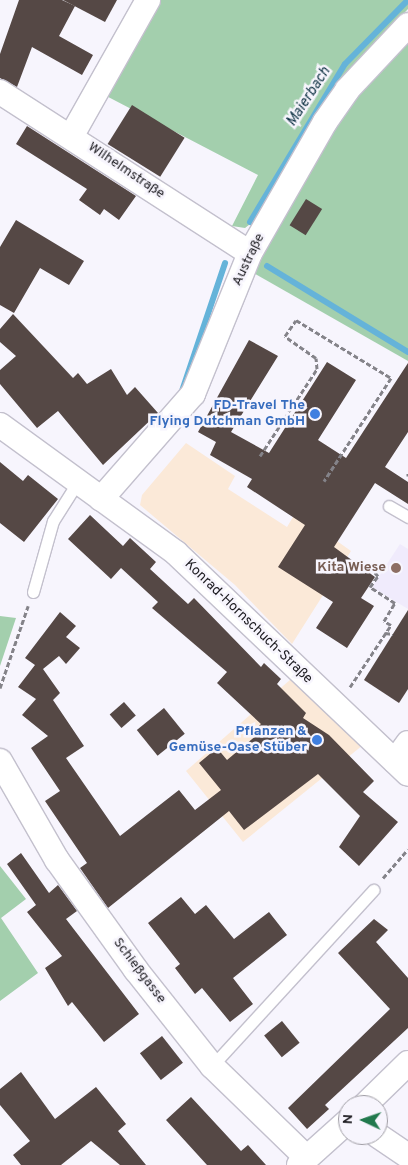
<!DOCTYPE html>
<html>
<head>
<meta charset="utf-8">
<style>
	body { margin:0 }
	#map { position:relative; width:408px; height:1165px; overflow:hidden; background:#f7f5fd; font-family:Overpass,sans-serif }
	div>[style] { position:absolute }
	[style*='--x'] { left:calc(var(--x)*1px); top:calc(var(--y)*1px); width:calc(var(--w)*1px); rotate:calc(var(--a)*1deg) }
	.commercial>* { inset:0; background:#fbe9d8 }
	.built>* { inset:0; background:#f0ebfc }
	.green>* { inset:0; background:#a3cfad }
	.stream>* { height:6px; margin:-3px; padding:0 3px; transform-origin:3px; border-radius:3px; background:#65b3d9 }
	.building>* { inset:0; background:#554845; transform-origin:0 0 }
	.path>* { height:3px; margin-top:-1.5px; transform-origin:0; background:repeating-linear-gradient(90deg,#848389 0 5px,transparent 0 7.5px) }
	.roads { filter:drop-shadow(1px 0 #c3c0cd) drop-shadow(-1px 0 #c3c0cd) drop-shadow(0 1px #c3c0cd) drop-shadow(0 -1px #c3c0cd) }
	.service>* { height:11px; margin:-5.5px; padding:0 5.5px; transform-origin:5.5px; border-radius:5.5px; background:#fff }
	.minor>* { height:24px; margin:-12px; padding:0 12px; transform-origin:12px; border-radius:12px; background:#fff }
	.dots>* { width:14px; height:14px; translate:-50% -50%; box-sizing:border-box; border:2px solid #f7f5fd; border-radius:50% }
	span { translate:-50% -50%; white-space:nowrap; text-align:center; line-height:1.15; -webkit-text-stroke:5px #f7f5fd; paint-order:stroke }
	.street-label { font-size:14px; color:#1d1c21 }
	.shop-label { font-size:14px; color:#366cbe; font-weight:700 }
	.right { translate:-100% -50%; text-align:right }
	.education-label { font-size:14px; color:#785e54; font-weight:700 }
	.water-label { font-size:15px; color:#123546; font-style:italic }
	.north { position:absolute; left:338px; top:1095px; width:50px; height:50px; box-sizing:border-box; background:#f7f5fd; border:1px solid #a09ea5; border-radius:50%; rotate:273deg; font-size:14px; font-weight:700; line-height:20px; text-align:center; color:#1d1c21 }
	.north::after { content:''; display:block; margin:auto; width:18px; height:22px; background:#21794d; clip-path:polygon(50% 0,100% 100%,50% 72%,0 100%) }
</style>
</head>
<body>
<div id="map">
	<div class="commercial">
		<div style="clip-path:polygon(186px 443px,235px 476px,228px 489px,287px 527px,296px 512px,351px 551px,292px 644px,235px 585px,140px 505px,142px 495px)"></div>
		<div style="clip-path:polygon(291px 679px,363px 745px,243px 842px,186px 771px)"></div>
	</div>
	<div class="built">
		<div style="clip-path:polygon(400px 544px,408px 549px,408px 609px,372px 587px)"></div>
	</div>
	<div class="green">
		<div style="clip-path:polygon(146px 0,408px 0,408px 9px,349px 70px,327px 100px,262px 215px,245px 228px,232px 226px,258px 175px,91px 88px)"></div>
		<div style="clip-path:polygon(408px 34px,408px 361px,252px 272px,340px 111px)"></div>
		<div style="clip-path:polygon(0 616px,16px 618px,0 666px)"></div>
		<div style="clip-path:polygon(0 866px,26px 899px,1px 918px,38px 973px,0 1001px)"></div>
	</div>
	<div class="stream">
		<div style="--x:250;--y:222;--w:184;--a:-59"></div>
		<div style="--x:345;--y:64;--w:90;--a:-45.5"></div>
		<div style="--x:267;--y:266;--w:165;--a:31.4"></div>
		<div style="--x:182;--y:391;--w:135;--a:-71.4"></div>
	</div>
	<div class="building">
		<div style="clip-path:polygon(19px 0,62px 0,75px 6px,59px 36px,93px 55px,82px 75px,32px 47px,17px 87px,0 78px,0 54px)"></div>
		<div style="clip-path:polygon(63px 0,117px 0,105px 22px)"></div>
		<div style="left:132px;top:105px;width:62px;height:46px;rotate:32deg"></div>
		<div style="clip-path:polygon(27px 126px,136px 196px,119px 220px,104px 209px,100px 215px,79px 200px,87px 189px,16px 144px)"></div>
		<div style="left:306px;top:199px;width:19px;height:31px;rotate:32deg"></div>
		<div style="clip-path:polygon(16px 220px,84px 261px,69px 285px,40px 268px,14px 313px,0 305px,0 247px)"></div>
		<div style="clip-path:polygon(13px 314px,73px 378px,78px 373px,87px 384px,111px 369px,127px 395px,135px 387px,158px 413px,103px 465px,58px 411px,37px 428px,0 384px,0 370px,16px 356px,0 342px,0 329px)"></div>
		<div style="clip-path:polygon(249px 340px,278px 356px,231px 432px,269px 453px,327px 362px,356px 380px,318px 440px,346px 458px,408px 363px,408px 432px,385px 467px,408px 482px,408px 504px,375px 483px,334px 547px,375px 577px,361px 598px,374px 606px,347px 648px,316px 628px,333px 602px,278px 567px,305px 525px,247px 487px,252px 479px,210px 455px,216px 442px,198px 432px)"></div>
		<div style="clip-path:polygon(0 462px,23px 481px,28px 475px,58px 499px,24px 542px,0 523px)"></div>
		<div style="clip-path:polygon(90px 515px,123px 546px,130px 538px,156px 562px,150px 569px,188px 604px,194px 598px,261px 667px,264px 663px,281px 679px,277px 684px,306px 713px,303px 718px,329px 735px,374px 781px,363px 792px,398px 822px,359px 866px,339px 847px,360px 816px,318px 774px,244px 830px,229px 811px,108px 908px,80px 868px,87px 863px,45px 801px,60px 791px,31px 748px,48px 736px,22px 715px,36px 699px,18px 687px,35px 665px,25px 658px,60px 612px,76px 626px,66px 637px,80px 648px,66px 664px,59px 656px,43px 669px,60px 693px,53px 700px,84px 746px,66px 758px,120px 836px,179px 790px,195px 810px,221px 790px,199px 763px,217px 748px,227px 760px,257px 735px,253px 731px,261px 724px,217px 683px,227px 672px,152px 608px,158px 602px,121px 568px,111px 579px,68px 539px)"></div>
		<div style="clip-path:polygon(408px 610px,408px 689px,399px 703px,364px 680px)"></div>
		<div style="left:124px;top:702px;width:18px;height:19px;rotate:49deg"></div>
		<div style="left:164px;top:708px;width:33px;height:35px;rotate:51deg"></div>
		<div style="clip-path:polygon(21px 853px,49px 893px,58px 885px,77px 911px,66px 919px,139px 1014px,104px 1042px,72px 1002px,68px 1006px,45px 968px,62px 956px,27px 912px,36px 905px,7px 864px)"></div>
		<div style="clip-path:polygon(181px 897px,195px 914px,206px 905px,234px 939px,269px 912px,287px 935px,233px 978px,253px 1004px,230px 1022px,202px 988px,195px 994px,175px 968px,180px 964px,148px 923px)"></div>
		<div style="clip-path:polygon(374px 919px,388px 930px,376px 942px,408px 978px,408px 1028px,325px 1105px,329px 1109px,307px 1129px,288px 1108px,390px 1009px,338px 953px)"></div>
		<div style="left:282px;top:1021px;width:28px;height:23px;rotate:51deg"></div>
		<div style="left:162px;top:1036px;width:34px;height:28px;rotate:52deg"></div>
		<div style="clip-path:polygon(21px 1072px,55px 1119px,96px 1087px,126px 1124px,118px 1131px,146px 1165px,120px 1165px,91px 1141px,61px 1165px,21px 1165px,13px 1155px,30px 1141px,0 1105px,0 1089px)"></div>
		<div style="clip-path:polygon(191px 1097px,241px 1151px,248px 1145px,266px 1165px,207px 1165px,166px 1120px)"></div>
	</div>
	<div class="path">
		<div style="--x:260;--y:456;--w:104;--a:-56.8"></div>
		<div style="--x:317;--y:369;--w:11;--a:-95"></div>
		<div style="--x:316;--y:358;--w:38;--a:-145"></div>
		<div style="--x:285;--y:336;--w:19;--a:-55"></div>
		<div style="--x:296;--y:320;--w:111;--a:31.4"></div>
		<div style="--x:391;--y:378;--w:123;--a:123"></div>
		<div style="--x:408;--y:473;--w:3;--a:90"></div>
		<div style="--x:385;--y:633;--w:8;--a:7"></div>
		<div style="--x:350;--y:687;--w:74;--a:-56.5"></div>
		<div style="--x:391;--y:625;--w:8;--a:-150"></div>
		<div style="--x:384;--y:621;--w:21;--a:-59"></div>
		<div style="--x:395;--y:603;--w:30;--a:-147"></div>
		<div style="--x:370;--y:587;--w:14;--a:-54"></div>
		<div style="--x:378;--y:576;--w:9;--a:-131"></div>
		<div style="--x:0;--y:688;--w:87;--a:-71.1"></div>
		<div style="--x:383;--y:878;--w:38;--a:-49"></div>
	</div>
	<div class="roads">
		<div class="service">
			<div style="--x:389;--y:506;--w:22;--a:30"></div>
			<div style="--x:33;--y:592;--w:74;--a:-74.3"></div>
			<div style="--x:53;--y:521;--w:45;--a:-57.7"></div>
			<div style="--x:212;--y:1066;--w:239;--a:-47.5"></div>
		</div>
		<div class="minor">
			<div style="--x:0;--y:92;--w:297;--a:32.8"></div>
			<div style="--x:72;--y:135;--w:155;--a:-60.6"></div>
			<div style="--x:0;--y:425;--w:218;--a:36"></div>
			<div style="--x:176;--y:553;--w:320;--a:43.6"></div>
			<div style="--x:101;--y:499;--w:140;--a:-48.8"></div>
			<div style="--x:193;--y:394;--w:152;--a:-68"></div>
			<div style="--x:250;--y:253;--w:151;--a:-60.2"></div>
			<div style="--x:325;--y:122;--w:39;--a:-55"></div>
			<div style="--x:347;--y:90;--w:89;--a:-46.8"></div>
			<div style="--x:0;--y:761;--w:114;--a:60.1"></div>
			<div style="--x:57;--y:860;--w:135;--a:54.3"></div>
			<div style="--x:136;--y:970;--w:122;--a:51.6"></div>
			<div style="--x:212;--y:1066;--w:132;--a:44.1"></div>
			<div style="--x:395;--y:761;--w:22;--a:-54"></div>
			<div style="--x:365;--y:1105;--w:60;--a:-44.3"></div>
			<div style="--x:377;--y:1135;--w:37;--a:34"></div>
			<div style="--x:299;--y:1165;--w:66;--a:-41.9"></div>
		</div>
	</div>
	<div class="dots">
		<div style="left:315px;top:414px;background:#3f7fe0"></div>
		<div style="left:396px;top:568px;background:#8d6e63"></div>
		<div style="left:317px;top:740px;background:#3f7fe0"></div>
	</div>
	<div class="street-label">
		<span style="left:126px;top:171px;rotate:34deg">Wilhelmstraße</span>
		<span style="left:249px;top:260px;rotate:-64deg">Austraße</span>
		<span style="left:248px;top:622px;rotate:44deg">Konrad-Hornschuch-Straße</span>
		<span style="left:139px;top:971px;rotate:53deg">Schießgasse</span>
	</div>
	<div class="shop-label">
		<span class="right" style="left:305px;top:414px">FD-Travel The<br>Flying Dutchman GmbH</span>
		<span class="right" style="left:307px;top:740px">Pflanzen &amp;<br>Gemüse-Oase Stüber</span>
	</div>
	<div class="education-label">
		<span class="right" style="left:386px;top:568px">Kita Wiese</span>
	</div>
	<div class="water-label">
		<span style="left:309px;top:97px;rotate:-57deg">Maierbach</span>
	</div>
	<div class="north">N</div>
</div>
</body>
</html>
